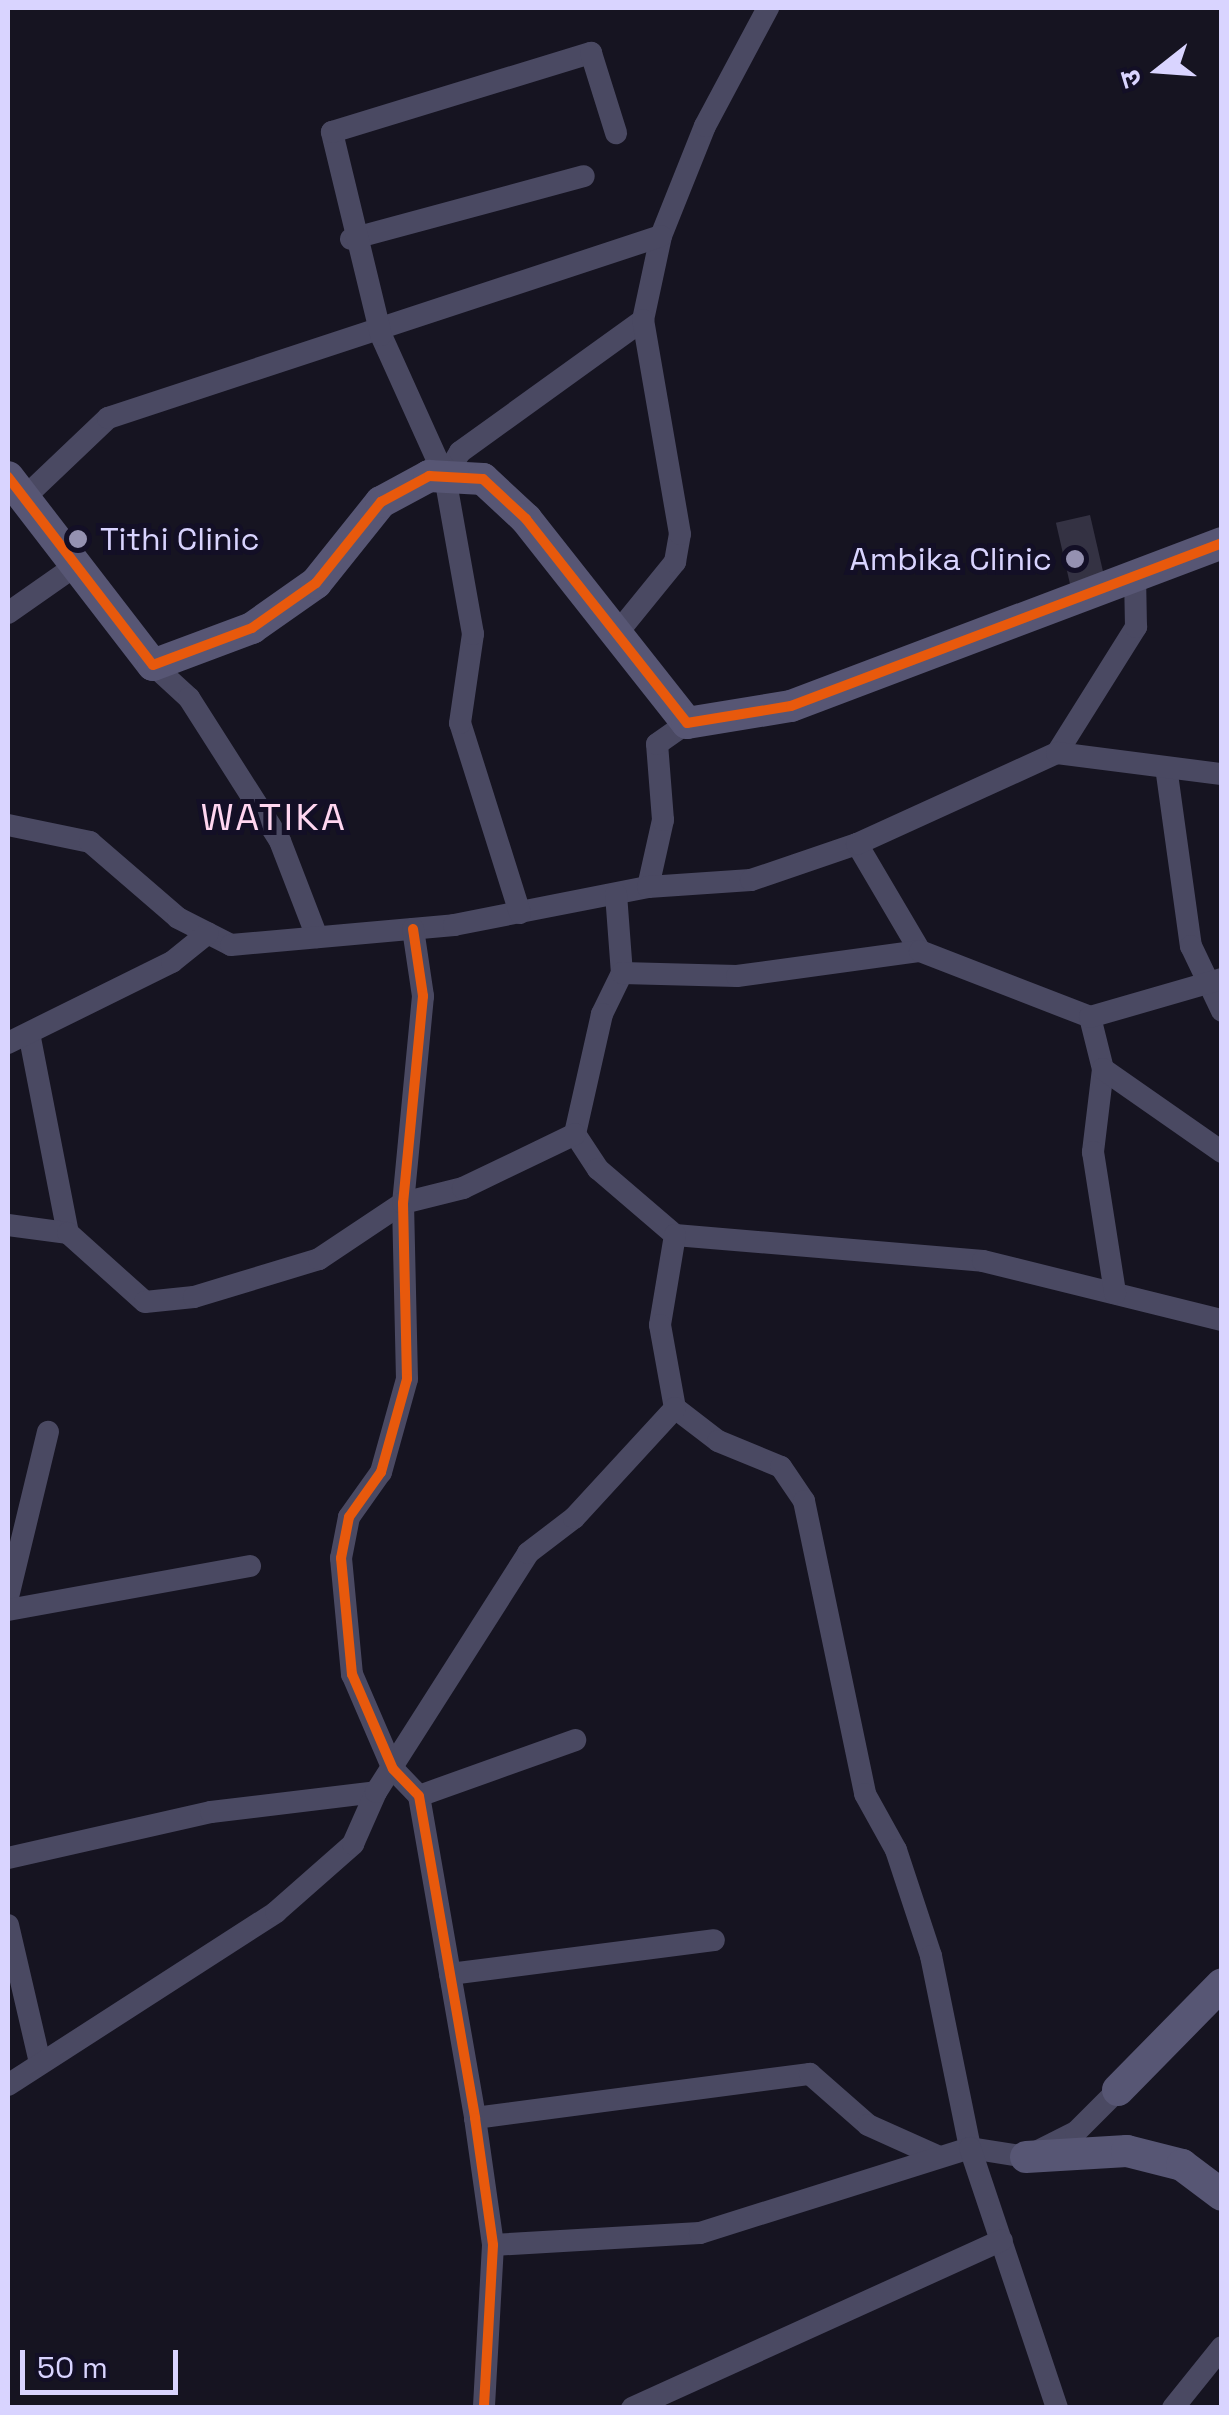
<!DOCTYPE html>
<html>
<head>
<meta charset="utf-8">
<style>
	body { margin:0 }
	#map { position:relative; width:1229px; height:2415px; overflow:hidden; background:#161421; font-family:"Space Grotesk","Noto Sans Devanagari",sans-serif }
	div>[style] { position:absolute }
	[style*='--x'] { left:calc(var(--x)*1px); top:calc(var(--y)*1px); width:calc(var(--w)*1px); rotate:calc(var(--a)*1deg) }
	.building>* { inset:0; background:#343243; transform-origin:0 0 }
	.street>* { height:22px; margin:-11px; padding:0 11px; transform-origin:11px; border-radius:11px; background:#4a4962 }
	.secondary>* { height:32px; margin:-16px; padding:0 16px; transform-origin:16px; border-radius:16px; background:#575674 }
	.cycleway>* { height:10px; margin:-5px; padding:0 5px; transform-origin:5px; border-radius:5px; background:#e8590c }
	.dots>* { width:28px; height:28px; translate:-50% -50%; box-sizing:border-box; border:5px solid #130f26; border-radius:50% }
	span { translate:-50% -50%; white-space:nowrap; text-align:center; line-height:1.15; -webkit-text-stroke:10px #130f26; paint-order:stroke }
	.poi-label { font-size:32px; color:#d9d4ff }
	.left { translate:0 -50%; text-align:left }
	.right { translate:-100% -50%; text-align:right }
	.quarter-label { font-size:38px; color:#ffd6f0; letter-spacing:2.5px }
	.frame { position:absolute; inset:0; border:10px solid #d9d4ff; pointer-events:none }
	.north { position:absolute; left:1109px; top:20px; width:100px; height:100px; -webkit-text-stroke:8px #130f26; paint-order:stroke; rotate:253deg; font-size:28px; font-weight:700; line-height:40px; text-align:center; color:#d9d4ff }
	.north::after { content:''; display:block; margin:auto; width:35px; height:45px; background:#d9d4ff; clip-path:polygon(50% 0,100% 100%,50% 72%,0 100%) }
	.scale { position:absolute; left:20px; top:2350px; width:158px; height:45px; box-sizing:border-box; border:5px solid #d9d4ff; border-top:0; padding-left:12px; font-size:30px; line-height:35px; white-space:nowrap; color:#d9d4ff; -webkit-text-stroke:8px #130f26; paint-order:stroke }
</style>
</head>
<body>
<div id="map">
	<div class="building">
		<div style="left:1090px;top:515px;width:73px;height:35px;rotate:77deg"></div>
	</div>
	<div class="street">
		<div style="--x:351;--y:239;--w:241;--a:-15.1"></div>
		<div style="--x:445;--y:477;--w:29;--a:-59"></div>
		<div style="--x:460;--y:452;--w:226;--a:-35.8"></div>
		<div style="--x:643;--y:320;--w:86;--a:-77.9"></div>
		<div style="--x:661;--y:236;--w:118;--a:-68.2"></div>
		<div style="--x:705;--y:126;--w:134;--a:-61.9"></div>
		<div style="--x:25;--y:497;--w:115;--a:-43.6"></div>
		<div style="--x:108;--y:418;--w:582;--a:-18.22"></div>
		<div style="--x:8;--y:613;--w:85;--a:-35"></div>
		<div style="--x:614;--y:637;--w:97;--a:-50.9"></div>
		<div style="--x:675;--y:562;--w:28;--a:-80"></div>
		<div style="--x:680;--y:534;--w:217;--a:-99.8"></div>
		<div style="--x:153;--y:665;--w:49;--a:42.5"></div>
		<div style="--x:189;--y:698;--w:169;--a:57.5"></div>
		<div style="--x:280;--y:841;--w:103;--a:68.9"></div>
		<div style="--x:1057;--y:753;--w:149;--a:-57.9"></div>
		<div style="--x:1136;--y:627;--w:50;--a:-91.1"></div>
		<div style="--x:1167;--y:774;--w:174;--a:82.1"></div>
		<div style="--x:1191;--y:946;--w:72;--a:64.5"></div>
		<div style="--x:8;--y:825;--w:84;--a:11.7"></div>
		<div style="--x:90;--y:842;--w:116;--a:40.8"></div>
		<div style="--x:178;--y:918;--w:59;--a:27"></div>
		<div style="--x:231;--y:945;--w:224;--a:-5.1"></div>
		<div style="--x:454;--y:925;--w:198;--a:-11.1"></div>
		<div style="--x:648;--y:887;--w:69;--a:-77.4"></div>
		<div style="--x:663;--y:820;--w:76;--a:-94.5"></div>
		<div style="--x:657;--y:744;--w:37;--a:-35"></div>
		<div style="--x:857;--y:844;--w:124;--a:59.5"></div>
		<div style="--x:648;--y:887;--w:103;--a:-3.9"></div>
		<div style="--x:751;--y:880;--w:112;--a:-18.8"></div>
		<div style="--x:857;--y:844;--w:220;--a:-24.5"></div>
		<div style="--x:1057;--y:753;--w:166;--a:7.3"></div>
		<div style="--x:616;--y:894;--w:79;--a:85.7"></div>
		<div style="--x:622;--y:973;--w:46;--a:116"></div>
		<div style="--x:602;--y:1014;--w:123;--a:102.7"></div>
		<div style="--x:575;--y:1134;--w:42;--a:56.7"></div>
		<div style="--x:598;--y:1169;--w:101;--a:40.6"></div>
		<div style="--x:675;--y:1235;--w:309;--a:4.8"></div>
		<div style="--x:983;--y:1261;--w:246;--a:13.9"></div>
		<div style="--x:520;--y:913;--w:199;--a:-107.5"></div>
		<div style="--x:460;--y:723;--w:90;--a:-81.7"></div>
		<div style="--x:473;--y:634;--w:159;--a:-100.1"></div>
		<div style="--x:445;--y:477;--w:156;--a:-114.3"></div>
		<div style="--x:381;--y:335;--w:209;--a:-103.6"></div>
		<div style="--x:332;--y:132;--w:271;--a:-17"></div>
		<div style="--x:591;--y:53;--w:84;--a:72.6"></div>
		<div style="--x:413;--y:929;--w:68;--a:81.5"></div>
		<div style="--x:423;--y:996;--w:208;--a:95.5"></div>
		<div style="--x:403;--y:1203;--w:176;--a:88.7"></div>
		<div style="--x:407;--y:1379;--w:97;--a:105.6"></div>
		<div style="--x:381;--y:1472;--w:55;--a:125.4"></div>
		<div style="--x:349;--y:1517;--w:42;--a:101"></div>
		<div style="--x:341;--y:1558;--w:117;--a:84.6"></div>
		<div style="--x:352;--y:1674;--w:103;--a:66.7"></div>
		<div style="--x:393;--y:1769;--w:37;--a:46"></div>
		<div style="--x:419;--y:1796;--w:327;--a:80.1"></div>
		<div style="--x:475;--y:2118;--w:128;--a:81.9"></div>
		<div style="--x:493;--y:2245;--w:163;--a:93.2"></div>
		<div style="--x:622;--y:973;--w:115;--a:1.5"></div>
		<div style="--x:737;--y:976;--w:185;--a:-7.8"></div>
		<div style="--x:920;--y:951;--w:182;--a:21.2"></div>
		<div style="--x:1090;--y:1017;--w:54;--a:76"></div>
		<div style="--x:1103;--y:1069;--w:84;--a:96.9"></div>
		<div style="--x:1093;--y:1152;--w:143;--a:81.1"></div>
		<div style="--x:1090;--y:1017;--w:137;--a:-16.1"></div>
		<div style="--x:30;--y:1038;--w:199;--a:79"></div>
		<div style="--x:8;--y:1043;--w:183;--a:-26.3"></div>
		<div style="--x:172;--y:962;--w:46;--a:-38.9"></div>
		<div style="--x:1103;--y:1069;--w:145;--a:34.9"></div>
		<div style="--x:8;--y:1225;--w:61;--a:7.6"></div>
		<div style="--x:68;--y:1233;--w:103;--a:41.9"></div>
		<div style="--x:145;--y:1302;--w:49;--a:-5.8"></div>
		<div style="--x:194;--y:1297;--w:131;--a:-16.9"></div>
		<div style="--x:319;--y:1259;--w:101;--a:-33.7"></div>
		<div style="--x:403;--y:1203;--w:62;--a:-14"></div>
		<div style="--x:463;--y:1188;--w:124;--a:-25.7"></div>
		<div style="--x:675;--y:1235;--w:91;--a:99.5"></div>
		<div style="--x:660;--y:1325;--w:84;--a:79.8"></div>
		<div style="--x:675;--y:1408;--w:54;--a:37.5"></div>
		<div style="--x:718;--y:1441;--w:68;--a:22.4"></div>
		<div style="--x:781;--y:1467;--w:41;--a:55.9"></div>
		<div style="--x:804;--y:1501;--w:299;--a:78.2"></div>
		<div style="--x:865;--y:1794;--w:64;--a:61"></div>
		<div style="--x:896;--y:1850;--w:112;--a:71.7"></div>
		<div style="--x:931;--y:1956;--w:196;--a:78.5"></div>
		<div style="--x:970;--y:2148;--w:57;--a:9.1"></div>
		<div style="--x:1026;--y:2157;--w:56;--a:-26.6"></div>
		<div style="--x:1076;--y:2132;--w:59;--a:-45"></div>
		<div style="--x:8;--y:1597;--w:170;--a:-76.4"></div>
		<div style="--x:8;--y:1610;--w:246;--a:-10.3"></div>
		<div style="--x:419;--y:1796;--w:166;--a:-19.7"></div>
		<div style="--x:8;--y:1858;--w:208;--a:-12.8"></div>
		<div style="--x:211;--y:1812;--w:166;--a:-6.9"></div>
		<div style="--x:8;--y:1925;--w:137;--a:76.9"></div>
		<div style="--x:450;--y:1974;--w:266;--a:-7.3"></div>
		<div style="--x:8;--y:2085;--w:319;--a:-32.8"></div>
		<div style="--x:276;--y:1912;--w:103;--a:-41.4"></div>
		<div style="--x:353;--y:1844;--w:57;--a:-66.1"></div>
		<div style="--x:376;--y:1792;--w:283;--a:-57.5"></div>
		<div style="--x:528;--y:1553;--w:58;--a:-37.3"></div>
		<div style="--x:574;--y:1518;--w:149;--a:-47.4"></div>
		<div style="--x:475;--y:2118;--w:338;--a:-7.5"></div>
		<div style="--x:810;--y:2074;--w:77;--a:41.3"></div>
		<div style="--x:868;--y:2125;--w:76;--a:24.2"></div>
		<div style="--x:493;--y:2245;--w:207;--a:-3.3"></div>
		<div style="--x:700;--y:2233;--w:283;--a:-17.5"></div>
		<div style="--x:970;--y:2148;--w:274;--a:71.5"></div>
		<div style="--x:632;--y:2408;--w:406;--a:-24.4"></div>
		<div style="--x:1173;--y:2408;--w:78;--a:-51.2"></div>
	</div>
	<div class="secondary">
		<div style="--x:8;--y:477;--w:237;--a:52.4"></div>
		<div style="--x:153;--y:665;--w:106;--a:-20.5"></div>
		<div style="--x:252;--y:628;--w:78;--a:-35.1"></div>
		<div style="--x:316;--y:583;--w:104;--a:-51.3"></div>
		<div style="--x:381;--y:502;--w:55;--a:-28.4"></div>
		<div style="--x:429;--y:476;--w:54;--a:3.2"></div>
		<div style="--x:483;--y:479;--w:59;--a:42.9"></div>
		<div style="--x:526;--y:519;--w:260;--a:51.7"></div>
		<div style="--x:687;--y:723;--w:105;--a:-9.3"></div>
		<div style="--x:791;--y:706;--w:461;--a:-20.7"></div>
		<div style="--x:1118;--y:2090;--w:148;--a:-45.5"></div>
		<div style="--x:1026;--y:2157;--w:101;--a:-3.4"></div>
		<div style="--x:1127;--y:2151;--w:57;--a:14.3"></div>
		<div style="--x:1182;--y:2165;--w:50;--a:36.9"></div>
	</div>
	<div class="cycleway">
		<div style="--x:8;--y:477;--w:237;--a:52.4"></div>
		<div style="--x:153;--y:665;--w:106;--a:-20.5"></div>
		<div style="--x:252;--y:628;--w:78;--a:-35.1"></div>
		<div style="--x:316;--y:583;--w:104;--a:-51.3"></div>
		<div style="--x:381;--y:502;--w:55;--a:-28.4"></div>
		<div style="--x:429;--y:476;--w:54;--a:3.2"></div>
		<div style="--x:483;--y:479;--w:59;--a:42.9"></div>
		<div style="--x:526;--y:519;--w:260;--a:51.7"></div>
		<div style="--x:687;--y:723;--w:105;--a:-9.3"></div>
		<div style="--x:791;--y:706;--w:461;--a:-20.7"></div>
		<div style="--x:413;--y:929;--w:68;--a:81.5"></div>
		<div style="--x:423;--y:996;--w:208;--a:95.5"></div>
		<div style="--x:403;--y:1203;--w:176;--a:88.7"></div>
		<div style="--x:407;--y:1379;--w:97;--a:105.6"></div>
		<div style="--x:381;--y:1472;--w:55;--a:125.4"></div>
		<div style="--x:349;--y:1517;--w:42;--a:101"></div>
		<div style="--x:341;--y:1558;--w:117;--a:84.6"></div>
		<div style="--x:352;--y:1674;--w:103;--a:66.7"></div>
		<div style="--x:393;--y:1769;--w:37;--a:46"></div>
		<div style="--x:419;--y:1796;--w:327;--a:80.1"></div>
		<div style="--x:475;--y:2118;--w:128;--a:81.9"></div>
		<div style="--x:493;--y:2245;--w:163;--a:93.2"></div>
	</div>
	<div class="dots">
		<div style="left:78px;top:539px;background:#9591b1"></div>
		<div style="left:1075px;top:559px;background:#9591b1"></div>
	</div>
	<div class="poi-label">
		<span class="left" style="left:100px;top:539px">Tithi Clinic</span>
		<span class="right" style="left:1052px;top:559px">Ambika Clinic</span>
	</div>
	<div class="quarter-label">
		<span style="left:274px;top:818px">WATIKA</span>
	</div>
	<div class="frame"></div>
	<div class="north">उ</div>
	<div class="scale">50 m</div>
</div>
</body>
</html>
